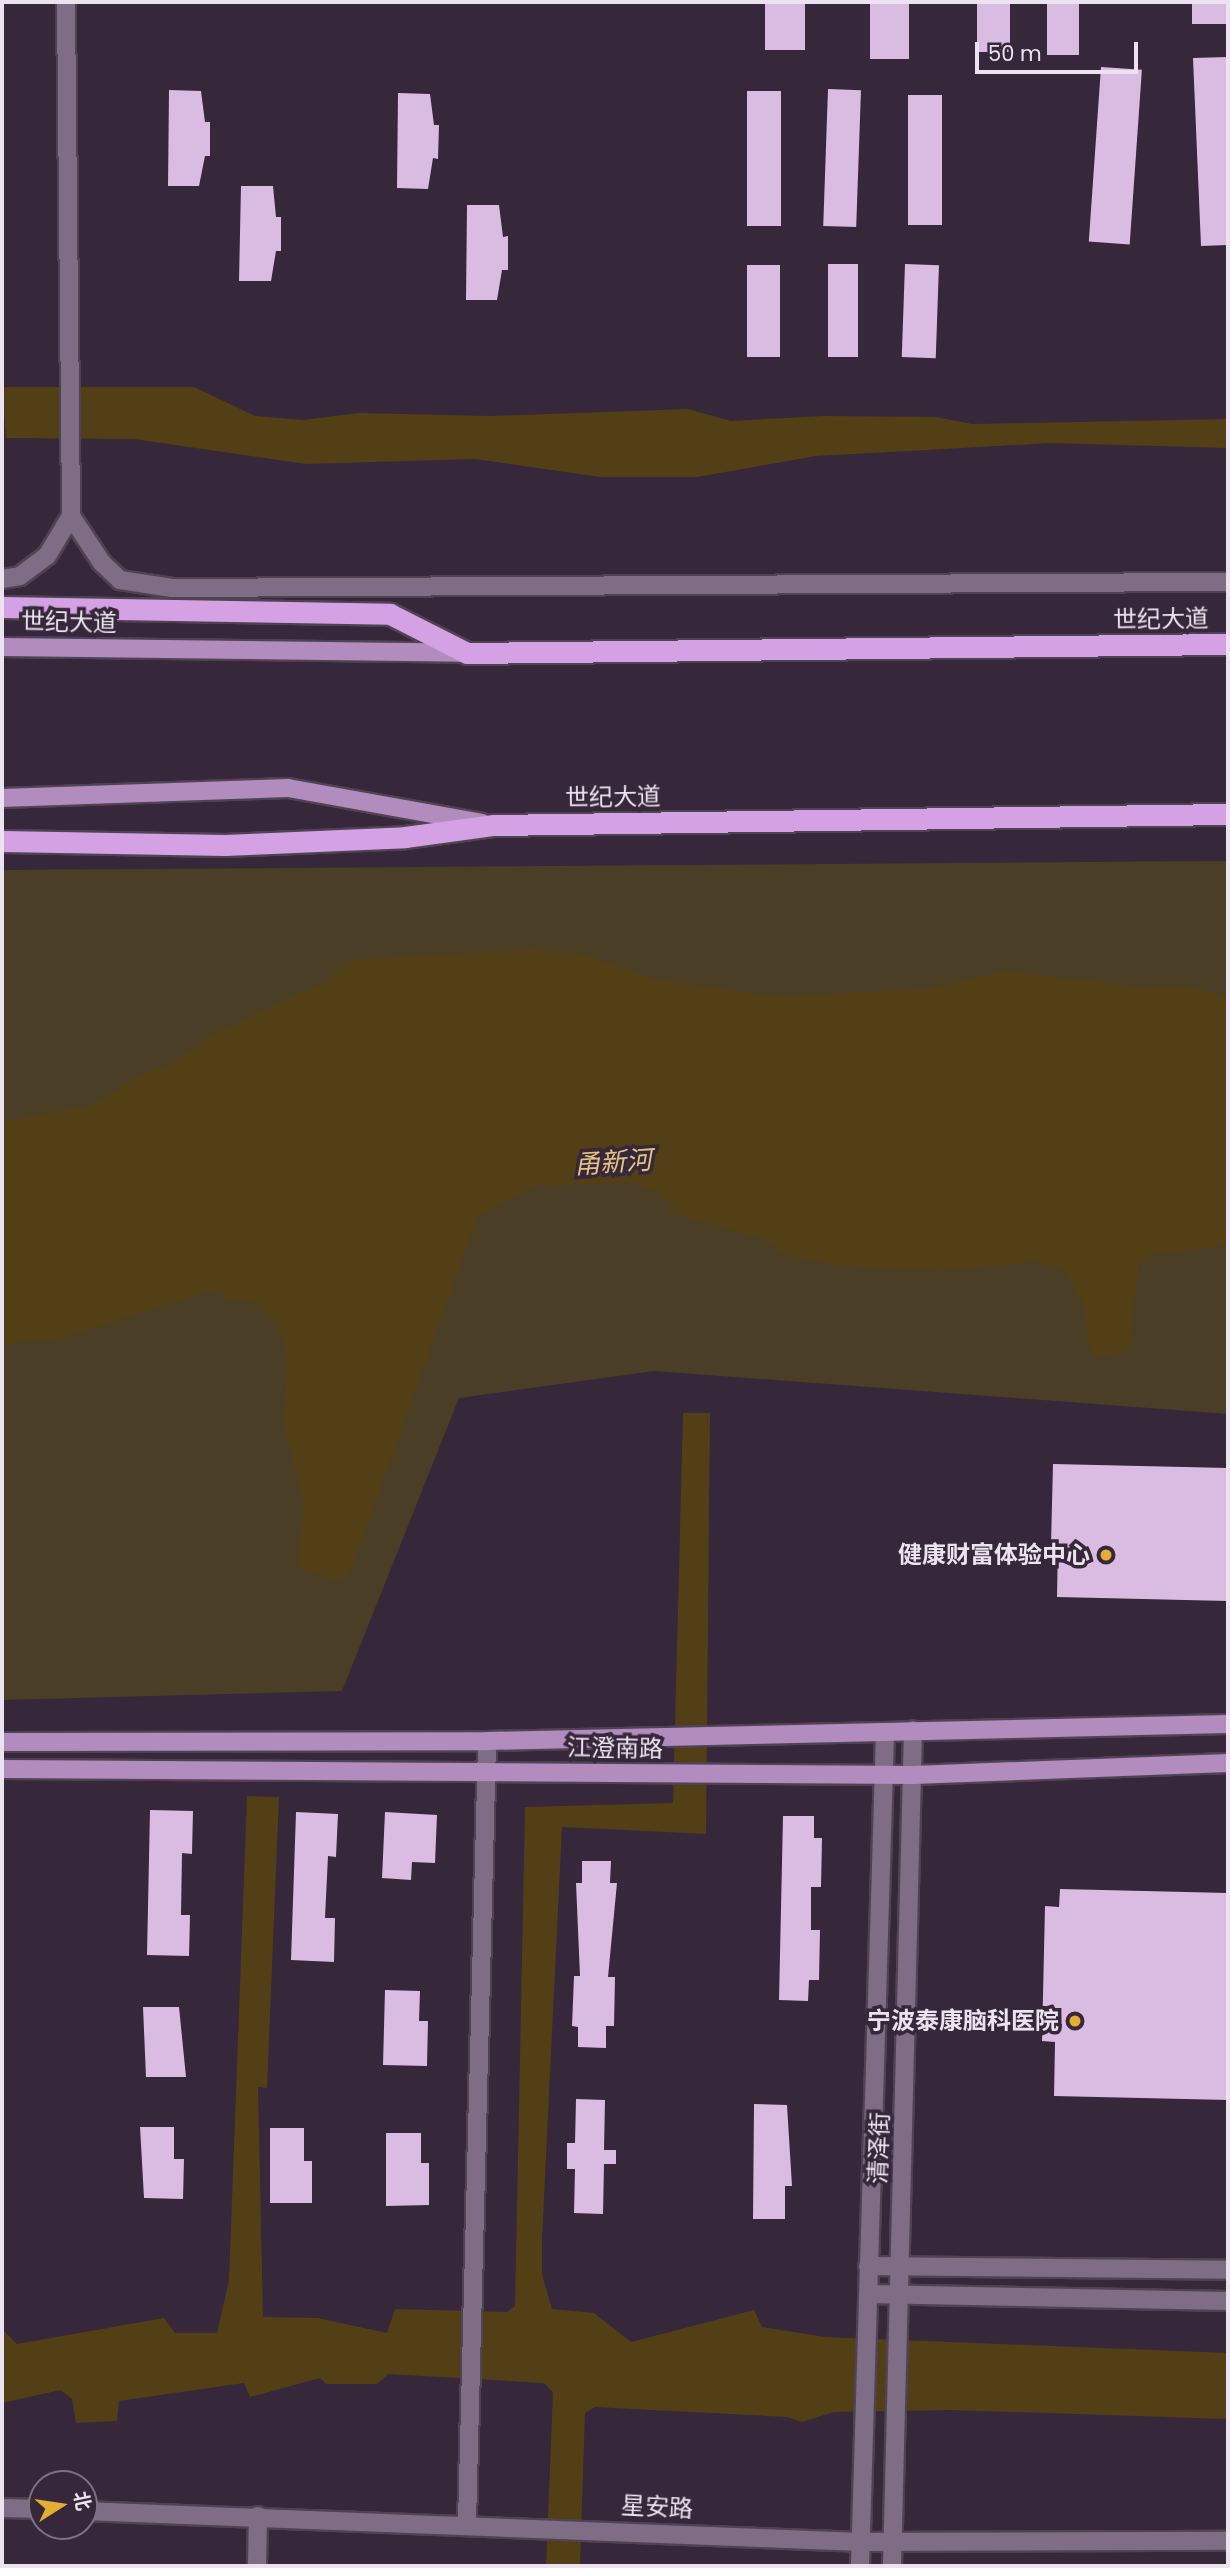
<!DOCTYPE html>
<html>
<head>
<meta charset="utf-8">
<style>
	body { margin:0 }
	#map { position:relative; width:1230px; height:2568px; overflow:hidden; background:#36273a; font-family:Poppins,"Noto Sans SC",sans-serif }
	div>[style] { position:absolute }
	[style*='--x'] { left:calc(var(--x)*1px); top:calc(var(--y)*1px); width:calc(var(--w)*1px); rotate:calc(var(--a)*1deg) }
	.green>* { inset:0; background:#4a3e26 }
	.water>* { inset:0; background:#523f16 }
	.building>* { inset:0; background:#dabce3; transform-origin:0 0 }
	.roads { filter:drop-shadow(2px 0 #4f4353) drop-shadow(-2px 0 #4f4353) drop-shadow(0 2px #4f4353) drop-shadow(0 -2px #4f4353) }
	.minor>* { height:18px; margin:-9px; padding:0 9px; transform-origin:9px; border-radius:9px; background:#7e6d84 }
	.major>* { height:18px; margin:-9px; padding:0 9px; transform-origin:9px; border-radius:9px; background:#b28cbe }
	.highway>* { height:21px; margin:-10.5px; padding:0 10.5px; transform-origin:10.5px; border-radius:10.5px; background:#d4a1e4 }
	.dots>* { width:19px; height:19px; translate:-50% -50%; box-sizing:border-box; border:4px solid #36273a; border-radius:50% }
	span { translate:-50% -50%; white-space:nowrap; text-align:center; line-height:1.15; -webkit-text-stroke:7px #36273a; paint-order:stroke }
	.street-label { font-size:24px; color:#ede3f0 }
	.poi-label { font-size:24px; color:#ede3f0; font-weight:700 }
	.right { translate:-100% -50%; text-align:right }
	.water-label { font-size:26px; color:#e5c481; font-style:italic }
	.frame { position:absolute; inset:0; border:4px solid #ede3f0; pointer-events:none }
	.north { position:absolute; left:28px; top:2470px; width:70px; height:70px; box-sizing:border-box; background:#36273a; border:2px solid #7f7283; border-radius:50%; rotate:78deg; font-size:19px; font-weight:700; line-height:28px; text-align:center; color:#ede3f0 }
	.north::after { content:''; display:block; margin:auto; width:24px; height:32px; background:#e2af34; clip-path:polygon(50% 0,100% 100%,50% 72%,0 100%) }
	.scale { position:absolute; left:975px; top:42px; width:163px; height:32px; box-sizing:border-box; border:4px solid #ede3f0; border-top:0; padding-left:9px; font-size:21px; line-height:24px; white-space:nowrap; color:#ede3f0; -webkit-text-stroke:5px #36273a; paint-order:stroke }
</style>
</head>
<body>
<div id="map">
	<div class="green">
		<div style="clip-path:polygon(1228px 861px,1228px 1414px,654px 1371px,459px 1398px,342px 1691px,2px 1700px,2px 870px)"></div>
	</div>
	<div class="water">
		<div style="clip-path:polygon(2px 387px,194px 387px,255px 416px,303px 420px,358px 413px,491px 416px,688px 409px,731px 421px,823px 416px,936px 417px,972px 424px,1228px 419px,1228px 448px,1050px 443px,927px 450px,816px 456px,697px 477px,600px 477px,475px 459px,306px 464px,134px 439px,6px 438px)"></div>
		<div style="clip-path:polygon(532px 949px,583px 954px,656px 979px,774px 996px,927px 989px,1006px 971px,1149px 988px,1184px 985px,1228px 997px,1228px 1245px,1153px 1255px,1139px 1263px,1129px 1351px,1095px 1357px,1088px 1344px,1084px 1304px,1062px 1269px,1036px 1262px,938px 1271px,832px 1265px,782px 1254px,763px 1239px,680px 1216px,657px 1192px,627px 1182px,536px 1186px,478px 1216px,350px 1573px,339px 1581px,298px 1567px,304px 1503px,284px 1425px,287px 1355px,278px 1327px,251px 1300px,227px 1301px,221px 1288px,66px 1337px,2px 1345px,2px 1121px,93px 1105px,135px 1078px,171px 1064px,208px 1036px,324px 982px,349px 960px)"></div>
		<div style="clip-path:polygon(683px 1413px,710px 1413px,706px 1834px,562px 1827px,542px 2239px,542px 2274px,552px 2309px,594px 2313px,631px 2342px,754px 2310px,762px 2327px,825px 2337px,1228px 2353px,1228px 2419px,951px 2410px,834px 2412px,802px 2422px,787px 2417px,595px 2407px,585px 2413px,580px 2566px,546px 2566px,553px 2392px,544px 2383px,388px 2374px,377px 2384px,326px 2384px,320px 2378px,250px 2397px,244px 2383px,119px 2401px,117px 2421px,98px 2422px,76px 2423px,72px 2399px,61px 2390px,2px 2403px,2px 2329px,17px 2344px,164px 2318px,175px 2333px,217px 2333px,229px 2280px,247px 1796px,279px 1797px,267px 2088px,258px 2087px,263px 2317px,318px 2318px,387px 2333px,395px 2309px,507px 2312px,515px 2306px,525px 1807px,673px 1803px)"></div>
	</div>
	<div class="building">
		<div style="left:765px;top:2px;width:40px;height:48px"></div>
		<div style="left:870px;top:2px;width:39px;height:57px"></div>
		<div style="left:977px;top:2px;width:33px;height:50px"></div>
		<div style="left:1047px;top:2px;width:32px;height:53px"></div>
		<div style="left:1192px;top:2px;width:36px;height:22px"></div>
		<div style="clip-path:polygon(1228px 57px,1228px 245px,1201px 246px,1193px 58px)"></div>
		<div style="left:1101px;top:67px;width:41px;height:175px;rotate:4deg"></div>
		<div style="left:828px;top:89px;width:33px;height:137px;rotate:2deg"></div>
		<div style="clip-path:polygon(169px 90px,201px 91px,205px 122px,210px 122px,210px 156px,205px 156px,199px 186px,168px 186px)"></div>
		<div style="left:747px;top:91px;width:34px;height:135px"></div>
		<div style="clip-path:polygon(398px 93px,430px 94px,434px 125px,439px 125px,438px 159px,433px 158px,428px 189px,397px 188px)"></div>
		<div style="left:908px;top:95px;width:34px;height:130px"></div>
		<div style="clip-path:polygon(241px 186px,273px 186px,276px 217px,281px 217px,281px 251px,276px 251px,271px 281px,239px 281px)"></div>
		<div style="clip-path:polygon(467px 205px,499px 205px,503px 237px,508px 236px,508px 270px,502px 270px,497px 300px,466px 300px)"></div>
		<div style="left:828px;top:264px;width:30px;height:93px"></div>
		<div style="left:905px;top:264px;width:34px;height:93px;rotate:2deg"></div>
		<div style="left:747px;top:265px;width:33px;height:92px"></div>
		<div style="clip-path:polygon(1053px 1464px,1228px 1468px,1228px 1601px,1057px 1597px,1058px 1544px,1051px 1544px)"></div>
		<div style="clip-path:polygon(150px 1810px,193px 1811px,192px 1854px,182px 1853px,181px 1915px,190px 1915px,189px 1956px,147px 1955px)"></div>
		<div style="clip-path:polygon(296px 1812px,338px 1814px,336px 1857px,328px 1856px,325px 1918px,335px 1918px,334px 1962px,291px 1960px)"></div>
		<div style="clip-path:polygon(385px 1812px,437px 1815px,435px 1863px,412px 1862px,411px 1880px,382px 1878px)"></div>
		<div style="clip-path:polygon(783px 1816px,814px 1816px,814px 1838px,822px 1838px,821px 1887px,811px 1887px,811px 1930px,820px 1930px,819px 1980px,809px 1980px,808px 2001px,779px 2000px)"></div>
		<div style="clip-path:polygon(582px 1861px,611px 1861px,610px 1883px,617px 1883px,608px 1977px,615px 1977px,614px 2026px,606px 2026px,606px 2048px,578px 2047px,578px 2027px,572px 2026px,574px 1976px,580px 1976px,576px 1883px,582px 1883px)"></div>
		<div style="clip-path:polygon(1060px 1889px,1228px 1893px,1228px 2100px,1054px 2096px,1055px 2042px,1042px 2041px,1045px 1906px,1059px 1907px)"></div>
		<div style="clip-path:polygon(385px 1990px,420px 1991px,419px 2021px,428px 2021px,427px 2066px,383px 2065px)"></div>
		<div style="clip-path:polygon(143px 2007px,179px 2007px,186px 2077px,146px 2077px)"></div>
		<div style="clip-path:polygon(576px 2099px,605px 2100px,604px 2150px,616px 2150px,616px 2164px,604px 2164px,603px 2214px,574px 2213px,575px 2169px,567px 2169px,567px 2143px,575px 2143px)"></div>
		<div style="clip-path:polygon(754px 2104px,787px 2105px,792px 2186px,785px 2186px,785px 2219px,753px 2219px)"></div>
		<div style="clip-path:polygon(140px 2127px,174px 2127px,174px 2159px,184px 2159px,183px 2199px,144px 2198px)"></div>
		<div style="clip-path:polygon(270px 2128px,304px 2128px,304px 2161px,312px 2161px,312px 2203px,270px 2203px)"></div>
		<div style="clip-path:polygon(386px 2133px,421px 2133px,421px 2163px,429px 2163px,429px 2205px,386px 2206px)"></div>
	</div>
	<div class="roads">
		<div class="minor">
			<div style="--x:66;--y:2;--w:514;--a:89.44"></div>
			<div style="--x:71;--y:516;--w:56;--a:56.6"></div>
			<div style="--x:102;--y:563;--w:25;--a:43"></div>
			<div style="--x:120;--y:580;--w:53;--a:8.7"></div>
			<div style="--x:172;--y:588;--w:1056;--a:-0.33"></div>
			<div style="--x:2;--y:579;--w:18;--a:-9"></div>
			<div style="--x:20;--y:576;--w:34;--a:-37"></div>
			<div style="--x:47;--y:556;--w:47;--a:-59"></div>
			<div style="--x:868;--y:2266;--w:360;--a:0.6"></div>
			<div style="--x:868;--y:2294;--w:360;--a:1.1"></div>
			<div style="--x:2;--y:2508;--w:40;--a:1.4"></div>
			<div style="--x:84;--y:2511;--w:778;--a:2.28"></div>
			<div style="--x:861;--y:2542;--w:367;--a:-0.2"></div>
			<div style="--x:467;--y:2523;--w:782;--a:-88.53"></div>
			<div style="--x:257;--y:2566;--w:50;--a:-88.9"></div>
			<div style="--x:860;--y:2566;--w:834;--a:-88.28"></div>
			<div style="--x:892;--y:2566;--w:836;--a:-88.56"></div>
		</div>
		<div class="major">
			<div style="--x:2;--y:647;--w:465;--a:0.7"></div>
			<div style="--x:2;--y:798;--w:286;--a:-2"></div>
			<div style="--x:288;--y:788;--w:197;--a:10.2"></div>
			<div style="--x:2;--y:1742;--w:485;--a:-0.1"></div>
			<div style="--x:487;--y:1741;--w:741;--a:-1.31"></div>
			<div style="--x:2;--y:1769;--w:911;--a:0.38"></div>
			<div style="--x:913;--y:1775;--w:315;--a:-2.2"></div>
		</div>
		<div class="highway">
			<div style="--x:2;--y:607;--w:388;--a:1"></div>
			<div style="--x:390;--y:614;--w:86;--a:26.9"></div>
			<div style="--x:467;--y:653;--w:761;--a:-0.68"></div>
			<div style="--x:2;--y:841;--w:223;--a:1"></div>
			<div style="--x:225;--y:845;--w:180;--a:-2.5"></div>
			<div style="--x:405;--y:837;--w:90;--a:-7.7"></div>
			<div style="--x:494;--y:825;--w:734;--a:-0.86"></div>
		</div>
	</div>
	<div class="dots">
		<div style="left:1106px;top:1555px;background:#e2af34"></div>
		<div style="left:1075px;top:2021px;background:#e2af34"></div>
	</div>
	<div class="street-label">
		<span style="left:1161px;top:619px;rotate:-1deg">世纪大道</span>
		<span style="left:69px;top:622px;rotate:1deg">世纪大道</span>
		<span style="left:613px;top:797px;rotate:-1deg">世纪大道</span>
		<span style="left:615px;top:1748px;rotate:1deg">江澄南路</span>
		<span style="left:879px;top:2148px;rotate:-88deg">清泽街</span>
		<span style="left:657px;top:2507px;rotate:3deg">星安路</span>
	</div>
	<div class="poi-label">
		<span class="right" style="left:1090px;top:1555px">健康财富体验中心</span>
		<span class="right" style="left:1059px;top:2021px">宁波泰康脑科医院</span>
	</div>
	<div class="water-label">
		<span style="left:613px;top:1163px;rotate:-4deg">甬新河</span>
	</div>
	<div class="frame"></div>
	<div class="north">北</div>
	<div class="scale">50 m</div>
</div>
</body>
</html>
